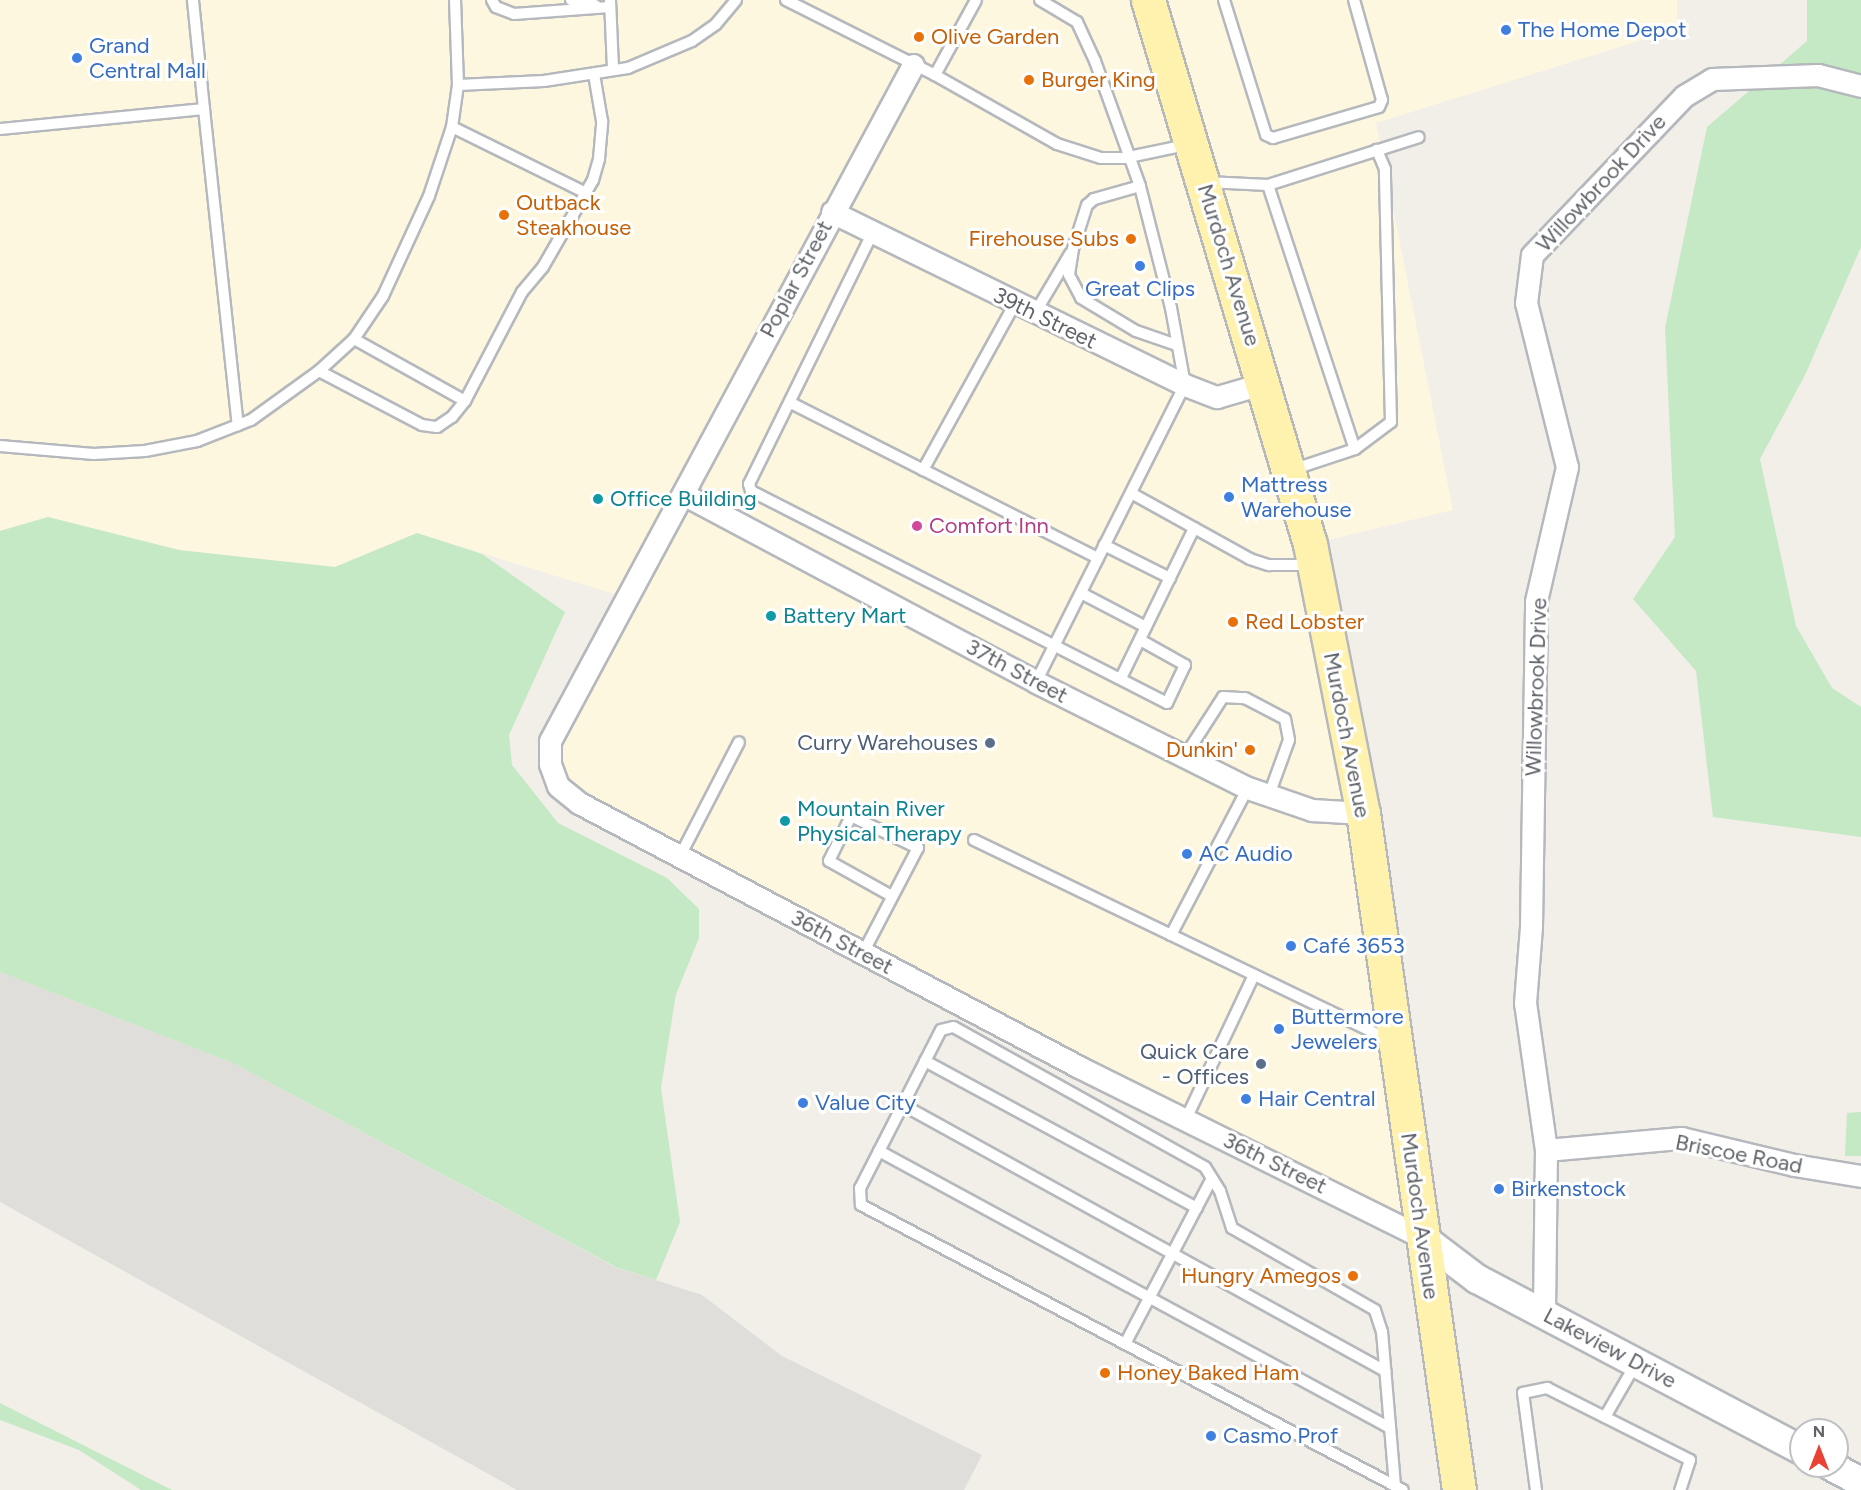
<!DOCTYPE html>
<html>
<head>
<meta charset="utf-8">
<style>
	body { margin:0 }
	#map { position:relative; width:1861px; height:1490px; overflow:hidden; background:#f1efe8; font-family:Figtree,sans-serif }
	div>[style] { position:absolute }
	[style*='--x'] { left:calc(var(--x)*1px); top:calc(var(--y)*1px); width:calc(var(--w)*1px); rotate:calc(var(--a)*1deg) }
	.commercial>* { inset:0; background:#fef7e0 }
	.industrial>* { inset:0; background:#e0deda }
	.green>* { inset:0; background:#c5e8c5 }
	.roads { filter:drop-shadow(2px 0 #b5b8bc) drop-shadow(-2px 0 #b5b8bc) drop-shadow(0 2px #b5b8bc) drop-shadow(0 -2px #b5b8bc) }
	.lane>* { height:10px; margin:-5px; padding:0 5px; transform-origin:5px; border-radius:5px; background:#fff }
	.street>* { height:21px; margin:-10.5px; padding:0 10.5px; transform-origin:10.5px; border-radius:10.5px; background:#fff }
	.secondary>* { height:28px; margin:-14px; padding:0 14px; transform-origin:14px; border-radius:14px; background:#fff }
	.primary>* { height:33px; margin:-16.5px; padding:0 16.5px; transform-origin:16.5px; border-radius:16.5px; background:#fff2af }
	.dots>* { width:16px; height:16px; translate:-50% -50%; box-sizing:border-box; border:3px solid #fff; border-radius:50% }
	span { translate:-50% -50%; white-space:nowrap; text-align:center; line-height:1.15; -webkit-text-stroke:6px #fff; paint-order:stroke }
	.shop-label { font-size:22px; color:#366cbe }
	.left { translate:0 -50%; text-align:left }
	.food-label { font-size:22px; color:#c56008 }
	.right { translate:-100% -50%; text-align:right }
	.street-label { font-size:22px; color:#5f6368 }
	.culture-label { font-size:22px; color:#0d838f }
	.hotel-label { font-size:22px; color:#b23c85 }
	.service-label { font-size:22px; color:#4e5e75 }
	.north { position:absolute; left:1789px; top:1418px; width:60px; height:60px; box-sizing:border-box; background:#fff; border:2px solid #bfc1c3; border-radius:50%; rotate:0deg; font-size:16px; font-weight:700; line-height:24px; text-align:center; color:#5f6368 }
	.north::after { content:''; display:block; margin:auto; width:21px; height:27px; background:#ea4335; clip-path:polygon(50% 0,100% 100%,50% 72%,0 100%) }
</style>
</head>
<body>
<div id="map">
	<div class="commercial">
		<div style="clip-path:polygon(0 0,1677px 0,1677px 29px,1376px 123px,1453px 510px,1311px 544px,1423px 1238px,579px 803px,550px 764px,627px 598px,417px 533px,335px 567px,179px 550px,48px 517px,0 531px)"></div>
	</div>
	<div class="industrial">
		<div style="clip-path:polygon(0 972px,233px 1063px,615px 1267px,702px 1295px,782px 1356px,982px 1455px,964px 1490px,517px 1490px,0 1202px)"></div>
	</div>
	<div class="green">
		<div style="clip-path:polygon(1807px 0,1861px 0,1861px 247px,1805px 375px,1760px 459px,1796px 626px,1832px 688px,1861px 707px,1861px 837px,1713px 817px,1696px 671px,1633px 599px,1675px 537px,1665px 328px,1707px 127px,1807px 41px)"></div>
		<div style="clip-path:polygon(48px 517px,179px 550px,335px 567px,417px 533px,482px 554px,565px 612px,509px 735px,512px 765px,558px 823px,667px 878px,699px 909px,699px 938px,676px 994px,661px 1088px,680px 1222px,656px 1280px,616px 1267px,233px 1063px,0 972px,0 531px)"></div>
		<div style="clip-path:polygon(1861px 1112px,1861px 1156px,1845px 1156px,1847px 1113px)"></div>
		<div style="clip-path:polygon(0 1403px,172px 1490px,141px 1490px,79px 1450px,0 1420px)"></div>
	</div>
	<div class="roads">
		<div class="lane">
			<div style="--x:492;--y:0;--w:8;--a:60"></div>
			<div style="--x:496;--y:7;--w:19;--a:21"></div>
			<div style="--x:514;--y:14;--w:96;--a:-4.2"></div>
			<div style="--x:571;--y:0;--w:25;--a:12"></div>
			<div style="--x:610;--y:0;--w:70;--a:87.5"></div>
			<div style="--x:786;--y:0;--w:167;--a:26.7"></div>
			<div style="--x:935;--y:75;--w:140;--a:29.5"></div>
			<div style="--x:1057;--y:144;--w:46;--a:17.7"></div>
			<div style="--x:1101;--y:158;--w:23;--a:0"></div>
			<div style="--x:1124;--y:158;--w:63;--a:-11.8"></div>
			<div style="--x:1224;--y:0;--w:141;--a:72.7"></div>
			<div style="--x:1266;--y:135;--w:8;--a:23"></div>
			<div style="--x:1273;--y:138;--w:110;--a:-16.3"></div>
			<div style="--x:1379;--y:107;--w:8;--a:-67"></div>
			<div style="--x:1382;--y:100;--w:104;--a:-105.6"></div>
			<div style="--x:935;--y:75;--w:85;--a:-61.3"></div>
			<div style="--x:458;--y:85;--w:86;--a:-2.7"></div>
			<div style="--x:544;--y:81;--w:85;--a:-8.8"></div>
			<div style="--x:628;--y:68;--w:69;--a:-22.9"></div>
			<div style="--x:692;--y:41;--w:29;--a:-35"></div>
			<div style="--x:716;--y:24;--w:31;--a:-50"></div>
			<div style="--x:204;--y:109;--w:318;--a:83.9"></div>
			<div style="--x:452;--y:127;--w:149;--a:26.2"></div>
			<div style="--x:0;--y:129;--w:205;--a:-5.6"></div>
			<div style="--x:204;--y:109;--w:110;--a:-95.8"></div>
			<div style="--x:1207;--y:182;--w:61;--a:2.8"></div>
			<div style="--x:1268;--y:185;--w:158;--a:-17.6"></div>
			<div style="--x:1268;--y:185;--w:278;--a:71.8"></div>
			<div style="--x:1355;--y:449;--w:66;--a:161.6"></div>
			<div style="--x:1140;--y:186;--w:48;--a:164.2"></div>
			<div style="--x:1094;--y:199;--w:9;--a:139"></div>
			<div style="--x:1087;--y:205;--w:46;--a:107.7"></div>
			<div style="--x:1073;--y:249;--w:26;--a:99"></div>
			<div style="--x:1069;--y:275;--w:26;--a:62"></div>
			<div style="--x:1081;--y:298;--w:64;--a:31"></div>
			<div style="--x:1136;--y:331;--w:43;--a:18.9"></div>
			<div style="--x:873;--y:232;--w:281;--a:116.2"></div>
			<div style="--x:749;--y:484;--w:7;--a:74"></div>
			<div style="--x:751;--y:491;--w:467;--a:27"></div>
			<div style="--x:1167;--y:703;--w:42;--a:-64.7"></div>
			<div style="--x:1185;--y:665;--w:51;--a:-150.9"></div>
			<div style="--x:1035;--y:313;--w:69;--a:-59.3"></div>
			<div style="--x:354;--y:339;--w:127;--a:29.2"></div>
			<div style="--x:319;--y:371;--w:116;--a:27.7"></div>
			<div style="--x:422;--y:425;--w:15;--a:8"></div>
			<div style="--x:437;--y:427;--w:18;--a:-34"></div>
			<div style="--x:452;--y:417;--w:21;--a:-51"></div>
			<div style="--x:465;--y:401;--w:123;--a:-62.4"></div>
			<div style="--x:522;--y:292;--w:33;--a:-50"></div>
			<div style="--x:543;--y:267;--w:100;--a:-60.1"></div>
			<div style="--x:593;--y:180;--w:22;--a:-74"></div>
			<div style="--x:599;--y:159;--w:38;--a:-85"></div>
			<div style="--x:602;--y:121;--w:48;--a:-99.7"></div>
			<div style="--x:791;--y:403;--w:344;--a:26.8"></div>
			<div style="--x:0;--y:446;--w:94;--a:4.9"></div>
			<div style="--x:94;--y:454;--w:51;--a:-3.4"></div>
			<div style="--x:145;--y:451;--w:53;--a:-10.9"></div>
			<div style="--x:197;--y:441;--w:58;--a:-21.3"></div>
			<div style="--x:251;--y:420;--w:84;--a:-35.8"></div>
			<div style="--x:319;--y:371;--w:47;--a:-42.4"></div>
			<div style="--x:354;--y:339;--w:52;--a:-56"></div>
			<div style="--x:383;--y:296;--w:110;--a:-65.3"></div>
			<div style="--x:429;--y:196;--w:73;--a:-71.6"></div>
			<div style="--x:452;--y:127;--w:42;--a:-81.9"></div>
			<div style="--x:458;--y:85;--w:85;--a:-92"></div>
			<div style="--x:1355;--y:449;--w:45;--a:-36.9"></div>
			<div style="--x:1391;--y:422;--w:253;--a:-91.4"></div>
			<div style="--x:1385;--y:169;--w:21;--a:-113"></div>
			<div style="--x:923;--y:470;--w:191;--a:-61.1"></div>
			<div style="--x:1131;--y:493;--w:136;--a:29"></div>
			<div style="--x:1250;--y:559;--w:20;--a:18"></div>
			<div style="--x:1269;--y:565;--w:41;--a:0"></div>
			<div style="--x:1104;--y:545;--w:74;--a:26.6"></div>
			<div style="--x:1081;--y:593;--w:73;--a:27.6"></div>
			<div style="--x:1121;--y:678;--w:167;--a:-64"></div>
			<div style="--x:1036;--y:682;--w:332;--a:-63.4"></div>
			<div style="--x:1185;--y:385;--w:78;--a:-100.3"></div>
			<div style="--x:1171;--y:308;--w:126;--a:-104.3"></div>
			<div style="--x:1140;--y:186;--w:133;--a:-109.8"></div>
			<div style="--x:1095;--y:61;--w:43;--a:-114.8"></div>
			<div style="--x:1077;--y:22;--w:43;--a:-149.3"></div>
			<div style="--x:1185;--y:756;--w:70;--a:-57.2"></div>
			<div style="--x:1223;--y:697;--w:22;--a:3"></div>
			<div style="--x:1245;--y:698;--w:45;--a:27.7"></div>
			<div style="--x:1285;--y:719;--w:21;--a:79"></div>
			<div style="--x:1289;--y:740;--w:59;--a:110"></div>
			<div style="--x:974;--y:840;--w:461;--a:25.7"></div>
			<div style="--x:680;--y:856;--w:128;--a:-62.6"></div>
			<div style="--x:1171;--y:935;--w:166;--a:-62.4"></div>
			<div style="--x:863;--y:953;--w:119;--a:-62.4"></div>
			<div style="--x:918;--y:848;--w:74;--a:-154.5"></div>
			<div style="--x:851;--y:816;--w:50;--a:116.1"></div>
			<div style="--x:829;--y:861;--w:72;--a:29.1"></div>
			<div style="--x:925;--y:1061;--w:309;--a:28.4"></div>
			<div style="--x:903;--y:1105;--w:551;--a:28.89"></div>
			<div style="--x:1186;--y:1119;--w:159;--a:-64.7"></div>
			<div style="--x:879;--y:1151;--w:581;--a:28.46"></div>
			<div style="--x:1125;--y:1344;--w:187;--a:-62.3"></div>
			<div style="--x:1605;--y:1417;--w:60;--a:-60"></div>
			<div style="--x:1395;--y:1486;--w:155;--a:-94.8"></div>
			<div style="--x:1382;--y:1332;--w:23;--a:-108"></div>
			<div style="--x:1375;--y:1310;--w:165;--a:-150.2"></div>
			<div style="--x:1232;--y:1228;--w:39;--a:-108"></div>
			<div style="--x:1220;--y:1191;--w:28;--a:-122"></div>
			<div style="--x:1205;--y:1167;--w:288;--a:-150.9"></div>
			<div style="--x:953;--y:1027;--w:12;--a:166"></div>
			<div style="--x:941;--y:1030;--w:178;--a:117.1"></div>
			<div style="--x:860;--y:1188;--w:17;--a:87"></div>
			<div style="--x:861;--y:1205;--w:612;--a:27.74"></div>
			<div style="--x:1536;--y:1490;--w:98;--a:-97.6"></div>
			<div style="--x:1523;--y:1393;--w:25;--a:-12"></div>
			<div style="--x:1547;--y:1388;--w:160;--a:26.7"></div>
			<div style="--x:1690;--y:1460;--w:32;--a:108"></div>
		</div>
		<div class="street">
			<div style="--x:913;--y:65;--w:767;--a:118.24"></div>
			<div style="--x:550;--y:741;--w:23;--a:90"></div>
			<div style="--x:550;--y:764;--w:23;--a:70"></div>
			<div style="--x:558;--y:786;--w:27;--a:39"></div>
			<div style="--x:579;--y:803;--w:565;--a:27.83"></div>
			<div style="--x:1079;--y:1067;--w:384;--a:26.4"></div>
			<div style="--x:832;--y:212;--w:393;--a:26.1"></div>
			<div style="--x:1185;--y:385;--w:34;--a:21"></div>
			<div style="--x:1217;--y:397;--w:50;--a:-16.3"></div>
			<div style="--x:683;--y:494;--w:400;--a:28"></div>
			<div style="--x:1036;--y:682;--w:237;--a:26.6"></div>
			<div style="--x:1248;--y:788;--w:68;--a:19"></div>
			<div style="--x:1312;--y:810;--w:51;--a:3.4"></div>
			<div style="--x:1546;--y:1150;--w:136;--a:-5.1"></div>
			<div style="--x:1681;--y:1138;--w:116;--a:13.4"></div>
			<div style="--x:1794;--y:1165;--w:68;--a:9.3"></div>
			<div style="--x:1544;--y:1312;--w:162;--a:-89.3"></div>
			<div style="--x:1546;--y:1150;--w:148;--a:-98.1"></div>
			<div style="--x:1525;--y:1003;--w:77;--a:-85.5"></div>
			<div style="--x:1531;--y:926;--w:325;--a:-89.1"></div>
			<div style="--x:1536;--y:601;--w:138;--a:-77"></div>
			<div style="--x:1567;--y:467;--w:169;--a:-104"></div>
			<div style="--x:1526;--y:303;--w:48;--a:-82.9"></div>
			<div style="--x:1532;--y:255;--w:220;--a:-46.3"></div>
			<div style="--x:1684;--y:96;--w:33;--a:-31"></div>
			<div style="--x:1712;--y:79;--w:106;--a:-2.2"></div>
			<div style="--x:1818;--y:75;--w:44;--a:14.3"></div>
		</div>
		<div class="secondary">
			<div style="--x:1423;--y:1238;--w:68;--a:37.2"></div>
			<div style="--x:1477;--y:1279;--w:366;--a:27.8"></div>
			<div style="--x:1831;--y:1466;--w:34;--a:28"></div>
		</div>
		<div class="primary">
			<div style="--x:1148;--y:0;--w:568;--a:73.42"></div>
			<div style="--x:1310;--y:544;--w:274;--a:78.9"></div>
			<div style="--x:1363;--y:813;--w:684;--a:81.93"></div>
		</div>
	</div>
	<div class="dots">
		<div style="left:1506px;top:30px;background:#3f7fe0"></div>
		<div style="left:919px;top:37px;background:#e8710a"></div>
		<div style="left:77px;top:58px;background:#3f7fe0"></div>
		<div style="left:1029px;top:80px;background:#e8710a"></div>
		<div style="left:504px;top:215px;background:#e8710a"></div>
		<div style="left:1131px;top:239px;background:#e8710a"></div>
		<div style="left:1140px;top:266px;background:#3f7fe0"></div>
		<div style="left:1229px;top:497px;background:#3f7fe0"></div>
		<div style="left:598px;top:499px;background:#0f9aa8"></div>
		<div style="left:917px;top:526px;background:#d1479c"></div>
		<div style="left:771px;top:616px;background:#0f9aa8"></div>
		<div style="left:1233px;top:622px;background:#e8710a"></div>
		<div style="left:990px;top:743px;background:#5c6f8a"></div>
		<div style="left:1250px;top:750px;background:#e8710a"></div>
		<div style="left:785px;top:821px;background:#0f9aa8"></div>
		<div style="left:1187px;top:854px;background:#3f7fe0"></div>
		<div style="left:1291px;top:946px;background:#3f7fe0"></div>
		<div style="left:1279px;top:1029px;background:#3f7fe0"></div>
		<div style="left:1261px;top:1064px;background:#5c6f8a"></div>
		<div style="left:1246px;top:1099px;background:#3f7fe0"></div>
		<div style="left:803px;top:1103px;background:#3f7fe0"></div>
		<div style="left:1499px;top:1189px;background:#3f7fe0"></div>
		<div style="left:1353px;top:1276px;background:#e8710a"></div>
		<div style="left:1105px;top:1373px;background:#e8710a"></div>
		<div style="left:1211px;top:1436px;background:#3f7fe0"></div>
	</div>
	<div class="shop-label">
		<span class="left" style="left:1518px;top:30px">The Home Depot</span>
		<span class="left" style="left:89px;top:58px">Grand<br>Central Mall</span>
		<span style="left:1140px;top:289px">Great Clips</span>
		<span class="left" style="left:1241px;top:497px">Mattress<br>Warehouse</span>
		<span class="left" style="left:1199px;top:854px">AC Audio</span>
		<span class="left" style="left:1303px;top:946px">Café 3653</span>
		<span class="left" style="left:1291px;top:1029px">Buttermore<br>Jewelers</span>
		<span class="left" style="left:1258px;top:1099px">Hair Central</span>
		<span class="left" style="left:815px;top:1103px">Value City</span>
		<span class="left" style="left:1511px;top:1189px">Birkenstock</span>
		<span class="left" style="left:1223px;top:1436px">Casmo Prof</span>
	</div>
	<div class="food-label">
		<span class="left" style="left:931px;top:37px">Olive Garden</span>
		<span class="left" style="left:1041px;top:80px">Burger King</span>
		<span class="left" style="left:516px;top:215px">Outback<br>Steakhouse</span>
		<span class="right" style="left:1119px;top:239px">Firehouse Subs</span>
		<span class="left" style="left:1245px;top:622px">Red Lobster</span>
		<span class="right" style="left:1238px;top:750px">Dunkin'</span>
		<span class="right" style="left:1341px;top:1276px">Hungry Amegos</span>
		<span class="left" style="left:1117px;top:1373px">Honey Baked Ham</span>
	</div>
	<div class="street-label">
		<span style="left:1601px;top:183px;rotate:-47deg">Willowbrook Drive</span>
		<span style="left:1229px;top:265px;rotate:73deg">Murdoch Avenue</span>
		<span style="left:796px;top:279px;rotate:-62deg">Poplar Street</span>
		<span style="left:1045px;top:318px;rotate:26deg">39th Street</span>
		<span style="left:1017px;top:671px;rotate:28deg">37th Street</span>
		<span style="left:1536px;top:687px;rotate:-88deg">Willowbrook Drive</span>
		<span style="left:1347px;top:735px;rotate:79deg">Murdoch Avenue</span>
		<span style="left:842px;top:942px;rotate:28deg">36th Street</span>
		<span style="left:1739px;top:1154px;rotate:11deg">Briscoe Road</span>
		<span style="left:1275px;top:1163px;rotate:26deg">36th Street</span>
		<span style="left:1420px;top:1216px;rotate:82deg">Murdoch Avenue</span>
		<span style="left:1610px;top:1348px;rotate:28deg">Lakeview Drive</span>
	</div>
	<div class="culture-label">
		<span class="left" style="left:610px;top:499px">Office Building</span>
		<span class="left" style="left:783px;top:616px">Battery Mart</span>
		<span class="left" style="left:797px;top:821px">Mountain River<br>Physical Therapy</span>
	</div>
	<div class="hotel-label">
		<span class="left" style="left:929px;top:526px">Comfort Inn</span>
	</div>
	<div class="service-label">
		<span class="right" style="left:978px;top:743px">Curry Warehouses</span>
		<span class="right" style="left:1249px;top:1064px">Quick Care<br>- Offices</span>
	</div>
	<div class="north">N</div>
</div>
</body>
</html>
